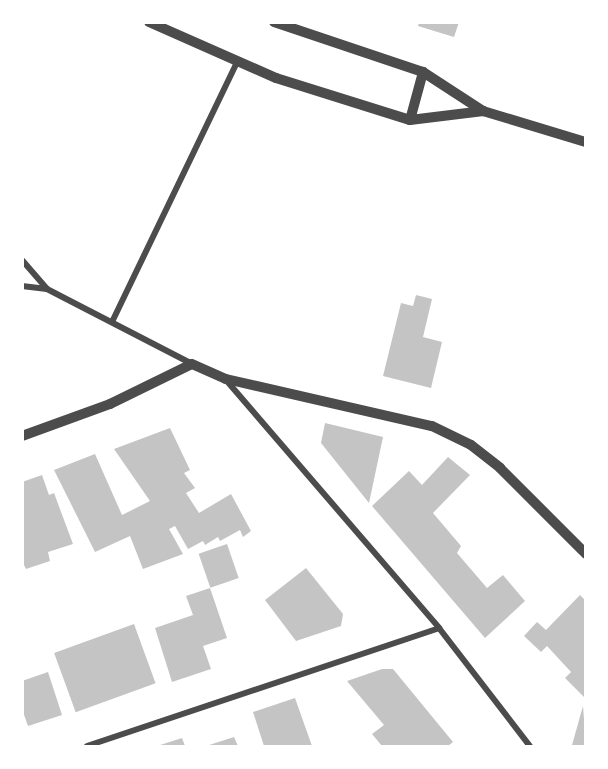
<!DOCTYPE html>
<html>
<head>
<meta charset="utf-8">
<style>
	body { margin:0 }
	#map { position:relative; width:608px; height:769px; overflow:hidden; background:#fff; font-family:"Work Sans",sans-serif }
	div>[style] { position:absolute }
	[style*='--x'] { left:calc(var(--x)*1px); top:calc(var(--y)*1px); width:calc(var(--w)*1px); rotate:calc(var(--a)*1deg) }
	.building>* { inset:0; background:#c4c4c4; transform-origin:0 0 }
	.minor>* { height:6px; margin:-3px; padding:0 3px; transform-origin:3px; border-radius:3px; background:#4c4c4c }
	.tertiary>* { height:10px; margin:-5px; padding:0 5px; transform-origin:5px; border-radius:5px; background:#4c4c4c }
	span { translate:-50% -50%; white-space:nowrap; text-align:center; line-height:1.15; -webkit-text-stroke:6px #fff; paint-order:stroke }
	.frame { position:absolute; inset:0; border:24px solid #fff; pointer-events:none }
</style>
</head>
<body>
<div id="map">
	<div class="building">
		<div style="clip-path:polygon(419px 22px,459px 22px,454px 37px,418px 26px)"></div>
		<div style="clip-path:polygon(416px 295px,432px 299px,423px 337px,442px 342px,431px 388px,383px 376px,401px 303px,413px 306px)"></div>
		<div style="clip-path:polygon(325px 423px,383px 437px,369px 503px,321px 443px)"></div>
		<div style="clip-path:polygon(170px 428px,190px 470px,184px 473px,195px 488px,186px 493px,199px 513px,231px 494px,251px 531px,243px 537px,240px 530px,220px 541px,218px 537px,205px 545px,203px 541px,188px 549px,175px 526px,169px 529px,183px 554px,143px 569px,130px 536px,95px 552px,54px 470px,95px 454px,122px 515px,150px 501px,114px 449px)"></div>
		<div style="clip-path:polygon(448px 457px,470px 475px,433px 513px,461px 546px,457px 553px,487px 588px,503px 575px,525px 601px,485px 638px,372px 506px,409px 471px,422px 485px)"></div>
		<div style="clip-path:polygon(42px 475px,49px 495px,54px 493px,73px 544px,48px 552px,50px 561px,26px 569px,22px 561px,22px 482px)"></div>
		<div style="left:227px;top:544px;width:36px;height:30px;rotate:71deg"></div>
		<div style="clip-path:polygon(306px 568px,343px 614px,341px 626px,296px 641px,265px 600px)"></div>
		<div style="clip-path:polygon(210px 588px,227px 638px,203px 646px,211px 669px,172px 682px,155px 628px,193px 615px,186px 596px)"></div>
		<div style="clip-path:polygon(580px 595px,586px 601px,586px 699px,565px 678px,571px 672px,547px 646px,541px 652px,524px 636px,537px 622px,546px 630px)"></div>
		<div style="left:134px;top:624px;width:63px;height:85px;rotate:70deg"></div>
		<div style="clip-path:polygon(382px 669px,393px 669px,453px 742px,448px 746px,382px 746px,372px 734px,384px 725px,347px 681px)"></div>
		<div style="clip-path:polygon(48px 672px,62px 715px,28px 726px,22px 709px,22px 681px)"></div>
		<div style="clip-path:polygon(295px 698px,312px 746px,264px 746px,253px 712px)"></div>
		<div style="clip-path:polygon(583px 706px,586px 746px,573px 746px,572px 745px)"></div>
		<div style="clip-path:polygon(234px 737px,238px 746px,206px 746px)"></div>
		<div style="clip-path:polygon(182px 738px,185px 746px,157px 746px)"></div>
	</div>
	<div class="minor">
		<div style="--x:22;--y:260;--w:38;--a:49"></div>
		<div style="--x:22;--y:286;--w:25;--a:7"></div>
		<div style="--x:47;--y:289;--w:163;--a:27.3"></div>
		<div style="--x:112;--y:322;--w:288;--a:-64.3"></div>
		<div style="--x:226;--y:380;--w:327;--a:49.3"></div>
		<div style="--x:439;--y:628;--w:149;--a:52.4"></div>
		<div style="--x:87;--y:746;--w:371;--a:-18.5"></div>
	</div>
	<div class="tertiary">
		<div style="--x:149;--y:22;--w:139;--a:23.8"></div>
		<div style="--x:276;--y:78;--w:140;--a:17.4"></div>
		<div style="--x:410;--y:120;--w:74;--a:-7"></div>
		<div style="--x:274;--y:22;--w:157;--a:18.6"></div>
		<div style="--x:423;--y:72;--w:72;--a:33"></div>
		<div style="--x:483;--y:111;--w:108;--a:16.8"></div>
		<div style="--x:410;--y:120;--w:50;--a:-74.8"></div>
		<div style="--x:22;--y:436;--w:94;--a:-20"></div>
		<div style="--x:110;--y:404;--w:91;--a:-26"></div>
		<div style="--x:192;--y:364;--w:37;--a:24"></div>
		<div style="--x:226;--y:379;--w:211;--a:12.9"></div>
		<div style="--x:432;--y:426;--w:43;--a:26"></div>
		<div style="--x:471;--y:445;--w:37;--a:38"></div>
		<div style="--x:500;--y:468;--w:122;--a:45"></div>
	</div>
	<div class="frame"></div>
</div>
</body>
</html>
